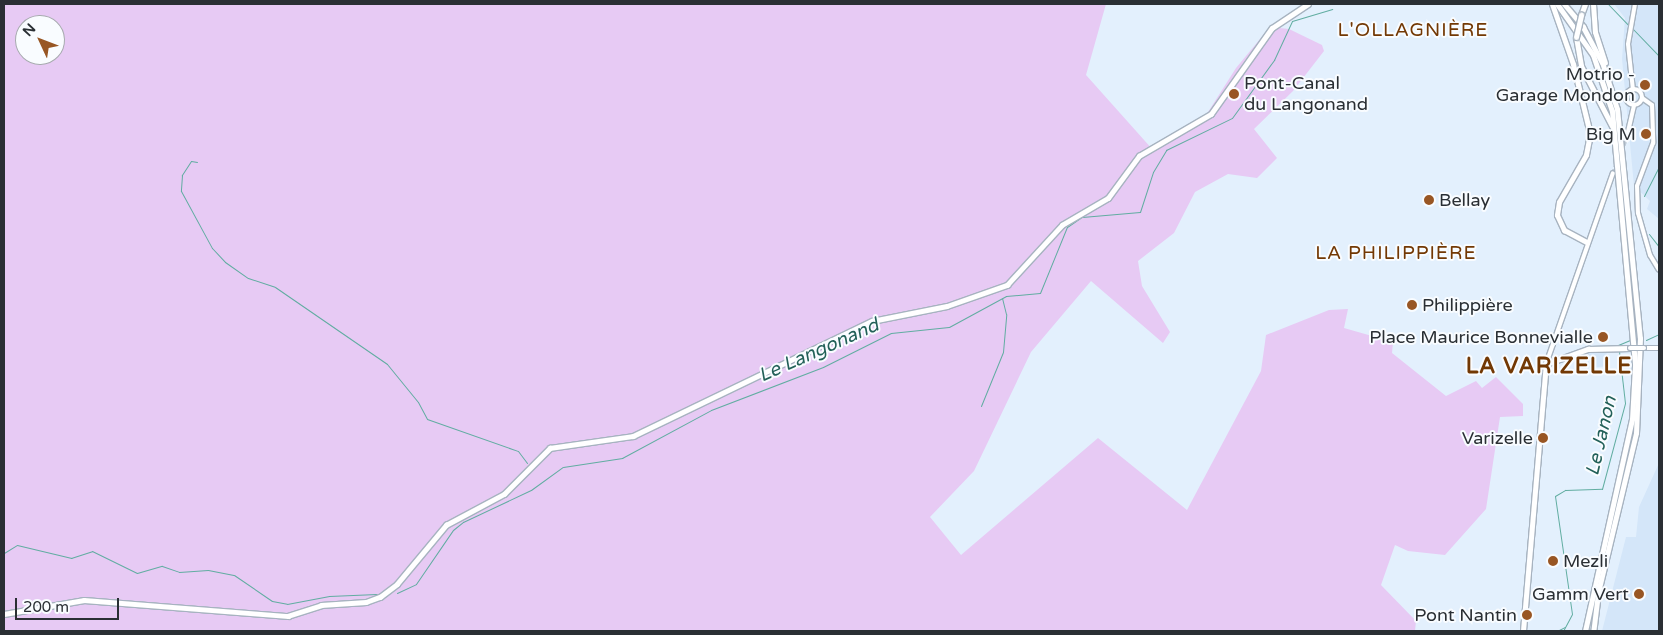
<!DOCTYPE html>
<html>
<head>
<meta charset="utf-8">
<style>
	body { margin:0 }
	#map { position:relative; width:1663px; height:635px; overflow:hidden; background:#e3f0fd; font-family:"Varela Round",sans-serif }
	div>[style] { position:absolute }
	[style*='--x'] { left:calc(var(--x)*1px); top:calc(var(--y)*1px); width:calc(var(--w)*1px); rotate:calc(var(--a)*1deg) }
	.built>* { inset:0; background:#d4e6f9 }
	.green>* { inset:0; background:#e7caf4 }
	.stream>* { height:1px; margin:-0.5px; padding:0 0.5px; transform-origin:0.5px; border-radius:0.5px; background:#61ada1 }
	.minor-tunnel>* { height:4px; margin-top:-2px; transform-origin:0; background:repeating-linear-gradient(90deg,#bec9d5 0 4px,transparent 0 6px) }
	.roads { filter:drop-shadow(1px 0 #a7b3c0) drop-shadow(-1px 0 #a7b3c0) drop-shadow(0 1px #a7b3c0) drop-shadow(0 -1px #a7b3c0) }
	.minor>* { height:4px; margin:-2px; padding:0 2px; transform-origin:2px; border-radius:2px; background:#fff }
	.minor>.ring { margin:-2px; padding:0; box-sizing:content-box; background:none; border:4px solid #fff; border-radius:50% }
	.major>* { height:4.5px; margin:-2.25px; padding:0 2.25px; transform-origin:2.25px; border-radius:2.25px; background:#fff }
	.highway>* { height:5px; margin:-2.5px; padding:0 2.5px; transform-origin:2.5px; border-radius:2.5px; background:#fff }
	.bridges { filter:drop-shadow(1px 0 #a7b3c0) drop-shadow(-1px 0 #a7b3c0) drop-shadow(0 1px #a7b3c0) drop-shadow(0 -1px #a7b3c0) }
	.major-bridge>* { height:4.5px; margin:-2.25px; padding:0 2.25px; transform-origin:2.25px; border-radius:2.25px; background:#fff }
	.highway-bridge>* { height:5px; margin:-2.5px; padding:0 2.5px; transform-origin:2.5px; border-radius:2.5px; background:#fff }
	.dots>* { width:14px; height:14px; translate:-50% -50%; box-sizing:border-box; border:2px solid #f9fcff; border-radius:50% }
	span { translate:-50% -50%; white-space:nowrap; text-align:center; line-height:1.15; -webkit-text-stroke:4px #f9fcff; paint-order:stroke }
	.poi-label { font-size:18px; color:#2a2f34 }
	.right { translate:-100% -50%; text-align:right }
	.left { translate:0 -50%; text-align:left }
	.neighbourhood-label { font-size:19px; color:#723804; letter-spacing:1px }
	.water-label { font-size:19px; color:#226058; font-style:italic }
	.district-label { font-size:22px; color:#723804; font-weight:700; letter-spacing:1px }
	.frame { position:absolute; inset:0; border:5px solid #2a2f34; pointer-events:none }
	.north { position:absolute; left:15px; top:15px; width:50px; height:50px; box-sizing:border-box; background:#f9fcff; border:1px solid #a6aaae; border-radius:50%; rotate:313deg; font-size:14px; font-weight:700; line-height:20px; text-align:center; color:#2a2f34 }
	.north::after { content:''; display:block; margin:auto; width:18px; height:22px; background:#985624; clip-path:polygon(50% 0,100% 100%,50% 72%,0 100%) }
	.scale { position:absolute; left:15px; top:598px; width:104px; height:22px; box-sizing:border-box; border:2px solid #2a2f34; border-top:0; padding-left:6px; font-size:15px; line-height:18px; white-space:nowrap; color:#2a2f34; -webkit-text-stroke:4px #f9fcff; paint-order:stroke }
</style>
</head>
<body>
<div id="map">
	<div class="built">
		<div style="clip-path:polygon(1614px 4px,1659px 4px,1659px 219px,1647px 209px,1650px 201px,1634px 186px,1622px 59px,1625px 18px)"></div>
		<div style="clip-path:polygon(1606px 351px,1609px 366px,1589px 368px,1588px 352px)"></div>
		<div style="clip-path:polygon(1659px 463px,1659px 631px,1602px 631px,1626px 537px,1636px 537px,1639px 507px)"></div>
	</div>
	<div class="green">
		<div style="clip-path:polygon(evenodd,4px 4px,1106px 4px,1086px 75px,1153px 150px,1203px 120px,1236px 68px,1270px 27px,1289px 29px,1322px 45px,1324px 51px,1293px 91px,1254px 129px,1277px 158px,1257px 178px,1228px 174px,1195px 192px,1174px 233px,1138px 261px,1142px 286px,1170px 332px,1163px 343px,1091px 281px,1031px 352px,974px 471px,930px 517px,961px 555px,1098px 438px,1187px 510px,1261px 371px,1266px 335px,1329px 310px,1348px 309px,1344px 328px,1393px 342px,1392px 353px,1446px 396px,1476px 381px,1482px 388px,1496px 377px,1523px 404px,1523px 416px,1500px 417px,1486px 509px,1445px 555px,1408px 551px,1395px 545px,1381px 585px,1416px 621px,1415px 631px,4px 631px,4px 4px,25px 25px,55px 25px,55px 55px,25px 55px,25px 25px)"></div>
	</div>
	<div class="stream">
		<div style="--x:1608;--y:4;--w:30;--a:46"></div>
		<div style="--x:1632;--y:28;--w:39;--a:46"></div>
		<div style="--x:197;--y:162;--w:6;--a:-171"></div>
		<div style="--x:191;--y:161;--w:17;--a:123"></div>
		<div style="--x:182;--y:175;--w:16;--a:94"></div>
		<div style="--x:181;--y:191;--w:65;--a:61.5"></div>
		<div style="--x:212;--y:248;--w:19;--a:47"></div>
		<div style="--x:225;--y:262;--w:28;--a:35"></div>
		<div style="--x:248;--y:278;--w:28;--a:18"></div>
		<div style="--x:275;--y:287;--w:136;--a:34.5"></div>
		<div style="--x:387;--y:364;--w:49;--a:50.8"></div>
		<div style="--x:418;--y:402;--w:19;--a:62"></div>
		<div style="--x:427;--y:419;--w:96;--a:19.4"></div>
		<div style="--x:518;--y:451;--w:15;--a:53"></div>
		<div style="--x:1644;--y:196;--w:33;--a:-63"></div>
		<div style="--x:1649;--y:234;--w:16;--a:52"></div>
		<div style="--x:1646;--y:340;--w:14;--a:-25"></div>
		<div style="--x:1618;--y:345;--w:13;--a:-23"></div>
		<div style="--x:981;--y:406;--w:58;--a:-67.8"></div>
		<div style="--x:1003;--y:352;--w:38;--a:-85"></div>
		<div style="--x:1006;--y:314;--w:16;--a:-104"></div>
		<div style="--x:4;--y:553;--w:15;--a:-32"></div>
		<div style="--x:17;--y:545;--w:56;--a:13.5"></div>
		<div style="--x:71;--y:558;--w:22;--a:-18"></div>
		<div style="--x:92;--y:551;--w:50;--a:26.1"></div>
		<div style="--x:137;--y:573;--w:26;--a:-16"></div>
		<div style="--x:162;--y:566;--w:18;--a:19"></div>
		<div style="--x:179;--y:572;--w:29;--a:-4"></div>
		<div style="--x:208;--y:570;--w:26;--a:11"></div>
		<div style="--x:234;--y:575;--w:46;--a:34.4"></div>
		<div style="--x:272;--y:601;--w:15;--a:11"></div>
		<div style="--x:287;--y:604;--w:43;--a:-10.8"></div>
		<div style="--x:329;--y:596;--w:48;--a:-2.4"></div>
		<div style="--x:397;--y:593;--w:21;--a:-25"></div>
		<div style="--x:416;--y:584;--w:65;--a:-55.6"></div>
		<div style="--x:453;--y:530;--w:13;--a:-39"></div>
		<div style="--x:463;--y:522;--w:75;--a:-25.2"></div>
		<div style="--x:531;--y:490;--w:39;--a:-36"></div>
		<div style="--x:563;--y:467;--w:60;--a:-8.7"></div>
		<div style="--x:622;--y:458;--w:101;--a:-28.3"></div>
		<div style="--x:711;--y:410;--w:120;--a:-21"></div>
		<div style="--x:823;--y:367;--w:76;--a:-26.6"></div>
		<div style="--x:891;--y:333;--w:58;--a:-5.9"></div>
		<div style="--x:949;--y:327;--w:65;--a:-28.5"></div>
		<div style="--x:1006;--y:296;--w:34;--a:-5"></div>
		<div style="--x:1040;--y:293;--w:71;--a:-67.8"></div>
		<div style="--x:1067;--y:227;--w:18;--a:-34"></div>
		<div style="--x:1082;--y:217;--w:58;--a:-4.9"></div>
		<div style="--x:1140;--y:212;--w:42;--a:-72"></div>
		<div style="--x:1153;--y:172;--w:26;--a:-59"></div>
		<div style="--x:1166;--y:150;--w:73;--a:-25.9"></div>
		<div style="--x:1232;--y:118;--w:72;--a:-54.1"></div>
		<div style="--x:1274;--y:60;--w:43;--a:-65.2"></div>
		<div style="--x:1292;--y:21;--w:42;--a:-16.7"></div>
		<div style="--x:1557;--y:631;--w:9;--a:-27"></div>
		<div style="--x:1563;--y:631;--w:19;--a:-62"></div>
		<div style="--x:1572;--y:614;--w:119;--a:-98.2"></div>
		<div style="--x:1555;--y:496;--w:12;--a:-31"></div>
		<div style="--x:1565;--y:490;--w:37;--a:-2"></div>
		<div style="--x:1602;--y:489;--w:89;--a:-75"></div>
		<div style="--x:1625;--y:403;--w:52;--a:-96.6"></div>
	</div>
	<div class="minor-tunnel">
		<div style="--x:1613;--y:173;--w:40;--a:-69"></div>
	</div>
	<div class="roads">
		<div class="minor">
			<div class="ring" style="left:1626px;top:89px;width:12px;height:12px"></div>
			<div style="--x:1633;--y:90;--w:46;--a:-96.2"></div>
			<div style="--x:1628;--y:44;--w:41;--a:-80.1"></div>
			<div style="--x:1642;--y:98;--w:12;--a:35"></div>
			<div style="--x:1652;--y:105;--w:38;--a:88"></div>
			<div style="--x:1653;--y:143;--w:46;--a:110.4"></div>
			<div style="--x:1637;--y:186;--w:27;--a:88"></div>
			<div style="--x:1638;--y:213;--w:44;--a:74.1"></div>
			<div style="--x:1650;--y:255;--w:17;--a:59"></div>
			<div style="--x:1627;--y:136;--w:32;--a:-77"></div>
			<div style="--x:1546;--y:364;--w:202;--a:-70.7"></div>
		</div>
		<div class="major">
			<div style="--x:1644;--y:348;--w:15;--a:0"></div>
			<div style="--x:4;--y:614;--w:81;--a:-9.9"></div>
			<div style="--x:84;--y:600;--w:205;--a:4.5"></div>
			<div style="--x:288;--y:616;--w:35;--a:-18"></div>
			<div style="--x:321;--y:605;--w:45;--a:-3.8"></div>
			<div style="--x:366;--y:602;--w:15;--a:-20"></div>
			<div style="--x:380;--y:597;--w:21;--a:-37"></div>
			<div style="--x:397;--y:584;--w:77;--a:-50.3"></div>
			<div style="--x:446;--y:525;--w:66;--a:-28.1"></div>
			<div style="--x:504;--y:494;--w:65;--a:-45"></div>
			<div style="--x:550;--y:448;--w:84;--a:-8.2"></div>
			<div style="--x:633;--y:436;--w:265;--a:-25.7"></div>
			<div style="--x:872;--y:321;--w:76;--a:-11.3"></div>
			<div style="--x:947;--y:306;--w:64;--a:-19.3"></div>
			<div style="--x:1007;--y:285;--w:81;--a:-47.5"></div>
			<div style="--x:1062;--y:225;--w:53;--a:-30.4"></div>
			<div style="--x:1108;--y:198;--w:52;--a:-53.6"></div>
			<div style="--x:1139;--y:156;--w:83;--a:-30.3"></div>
			<div style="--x:1211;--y:114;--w:105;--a:-54.7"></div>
			<div style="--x:1272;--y:28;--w:43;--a:-33.7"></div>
			<div style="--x:1523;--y:631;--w:268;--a:-85.1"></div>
			<div style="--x:1546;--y:364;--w:45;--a:-19.7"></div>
			<div style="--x:1588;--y:349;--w:42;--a:-1.4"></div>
		</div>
		<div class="highway">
			<div style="--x:1552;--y:4;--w:64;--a:70.7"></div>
			<div style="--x:1573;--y:64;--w:72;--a:76.3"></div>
			<div style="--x:1590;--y:134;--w:21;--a:101"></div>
			<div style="--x:1586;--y:155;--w:54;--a:119.9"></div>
			<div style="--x:1559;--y:202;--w:13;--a:99"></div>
			<div style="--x:1557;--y:215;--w:17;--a:65"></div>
			<div style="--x:1564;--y:230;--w:26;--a:28"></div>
			<div style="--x:1557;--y:4;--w:62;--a:54.8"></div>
			<div style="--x:1593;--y:55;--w:59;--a:71.3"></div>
			<div style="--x:1612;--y:111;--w:256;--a:84.8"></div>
			<div style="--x:1635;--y:366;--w:53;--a:93.2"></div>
			<div style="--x:1632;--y:419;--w:217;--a:102.5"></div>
			<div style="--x:1564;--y:4;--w:30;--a:50"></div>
			<div style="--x:1583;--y:27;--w:40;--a:62"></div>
			<div style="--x:1602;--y:62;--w:49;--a:72.3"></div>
			<div style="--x:1617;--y:109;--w:230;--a:84.3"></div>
			<div style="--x:1640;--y:338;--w:95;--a:92.4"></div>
			<div style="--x:1636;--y:433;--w:164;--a:103.4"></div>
			<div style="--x:1598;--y:593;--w:38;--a:97"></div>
			<div style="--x:1593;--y:4;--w:28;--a:86"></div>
			<div style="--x:1595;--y:32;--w:32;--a:72"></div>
			<div style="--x:1581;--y:15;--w:12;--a:-70"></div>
			<div style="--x:1576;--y:37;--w:29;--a:80"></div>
			<div style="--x:1581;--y:66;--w:68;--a:62.7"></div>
		</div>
	</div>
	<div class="bridges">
		<div class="major-bridge">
			<div style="--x:1630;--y:348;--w:14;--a:0"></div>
		</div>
		<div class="highway-bridge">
			<div style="--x:1576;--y:37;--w:23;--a:-77"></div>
		</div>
	</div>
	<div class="dots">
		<div style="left:1645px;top:85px;background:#985624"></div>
		<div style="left:1234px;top:94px;background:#985624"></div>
		<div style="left:1646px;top:134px;background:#985624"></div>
		<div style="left:1429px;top:200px;background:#985624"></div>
		<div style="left:1412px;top:305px;background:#985624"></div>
		<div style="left:1603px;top:337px;background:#985624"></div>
		<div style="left:1543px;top:438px;background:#985624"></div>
		<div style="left:1553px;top:561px;background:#985624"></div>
		<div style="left:1639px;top:594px;background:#985624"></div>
		<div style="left:1527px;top:615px;background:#985624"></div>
	</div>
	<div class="poi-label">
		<span class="right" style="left:1635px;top:85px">Motrio -<br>Garage Mondon</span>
		<span class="left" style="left:1244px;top:94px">Pont-Canal<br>du Langonand</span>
		<span class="right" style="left:1636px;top:134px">Big M</span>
		<span class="left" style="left:1439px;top:200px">Bellay</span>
		<span class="left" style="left:1422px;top:305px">Philippière</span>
		<span class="right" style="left:1593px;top:337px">Place Maurice Bonnevialle</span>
		<span class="right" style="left:1533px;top:438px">Varizelle</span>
		<span class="left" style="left:1563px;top:561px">Mezli</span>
		<span class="right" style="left:1629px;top:594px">Gamm Vert</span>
		<span class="right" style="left:1517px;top:615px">Pont Nantin</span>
	</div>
	<div class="neighbourhood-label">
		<span style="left:1413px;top:31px">L'OLLAGNIÈRE</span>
		<span style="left:1396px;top:254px">LA PHILIPPIÈRE</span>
	</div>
	<div class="water-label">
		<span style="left:819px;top:351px;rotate:-24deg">Le Langonand</span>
		<span style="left:1602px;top:436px;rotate:-77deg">Le Janon</span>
	</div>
	<div class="district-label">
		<span style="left:1549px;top:367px">LA VARIZELLE</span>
	</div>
	<div class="frame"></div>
	<div class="north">N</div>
	<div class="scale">200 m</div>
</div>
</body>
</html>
